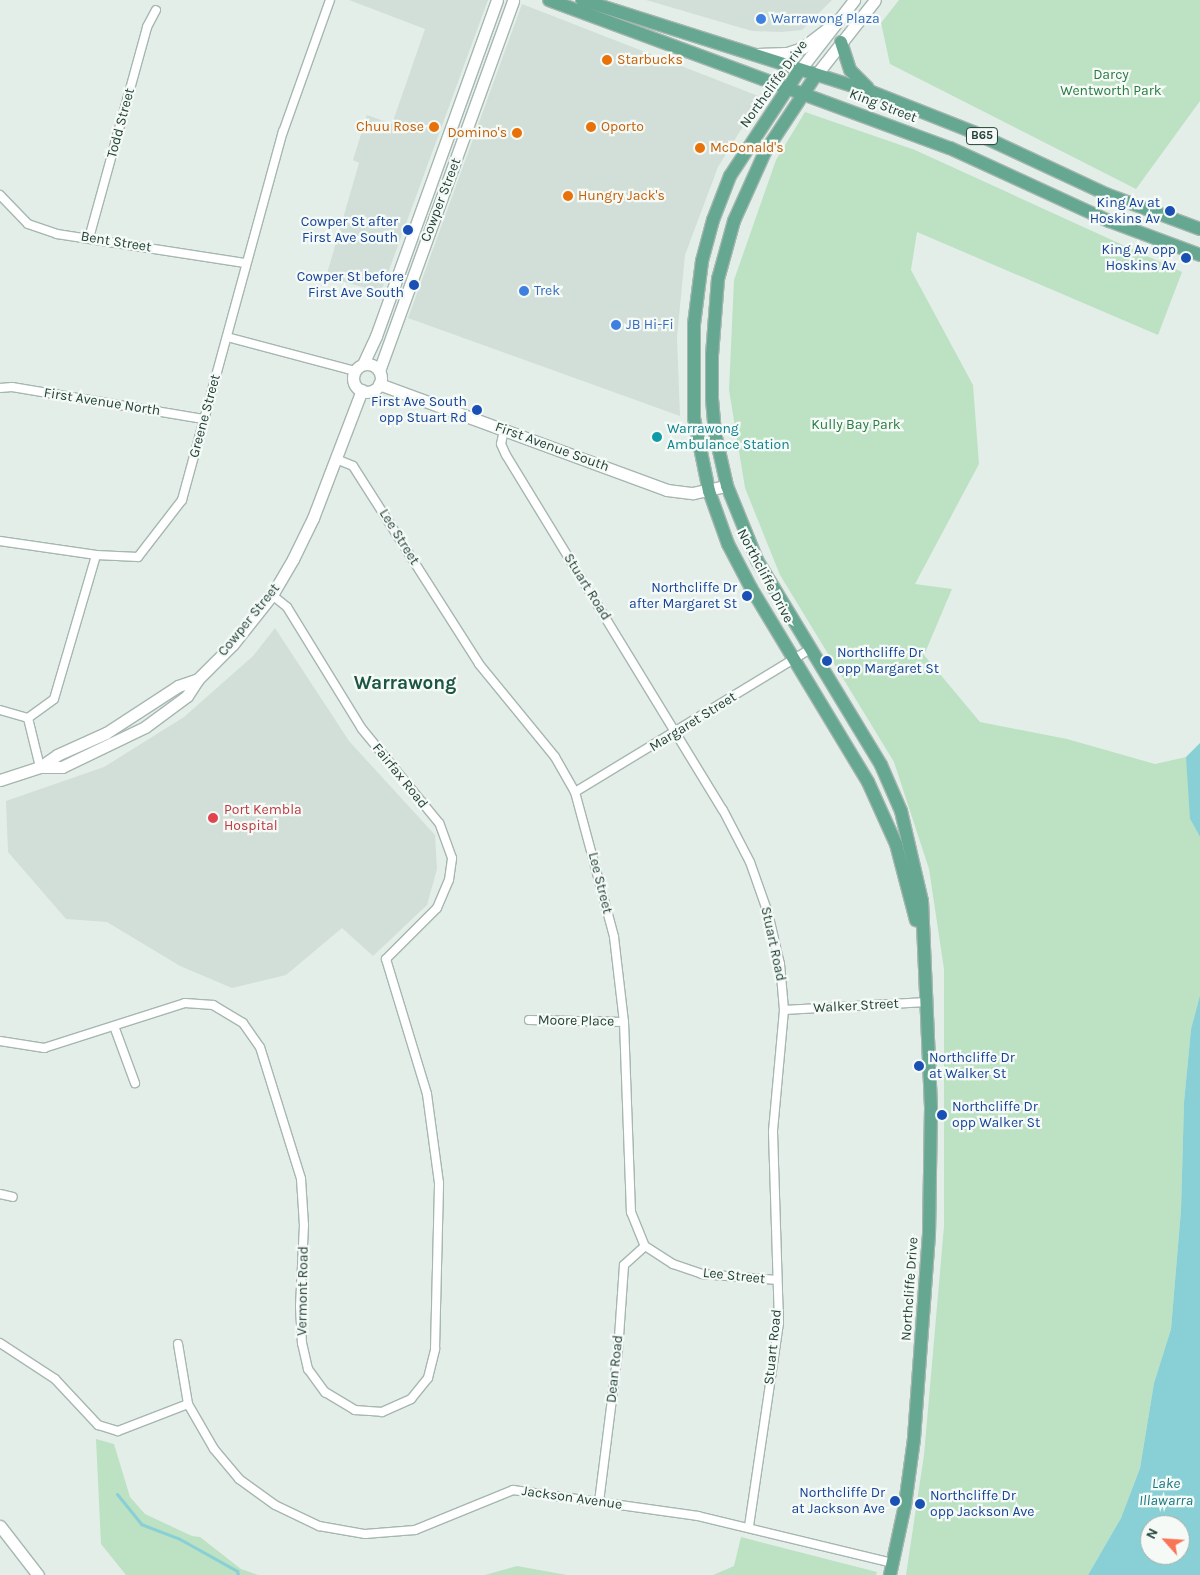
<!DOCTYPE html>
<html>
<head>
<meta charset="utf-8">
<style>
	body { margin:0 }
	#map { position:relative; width:1200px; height:1575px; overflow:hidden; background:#e4eee9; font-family:Karla,sans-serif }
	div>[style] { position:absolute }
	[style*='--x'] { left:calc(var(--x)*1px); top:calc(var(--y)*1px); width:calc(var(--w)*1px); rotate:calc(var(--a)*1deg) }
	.built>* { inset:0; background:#d2ded8 }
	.green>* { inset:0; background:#bce1c3 }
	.water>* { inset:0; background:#89d0d6 }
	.stream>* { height:3px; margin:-1.5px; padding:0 1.5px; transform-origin:1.5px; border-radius:1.5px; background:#89d0d6 }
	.roads { filter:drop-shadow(1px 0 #a6b7b0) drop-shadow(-1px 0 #a6b7b0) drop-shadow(0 1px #a6b7b0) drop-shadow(0 -1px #a6b7b0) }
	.street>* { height:8px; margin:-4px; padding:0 4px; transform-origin:4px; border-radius:4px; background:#fff }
	.secondary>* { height:11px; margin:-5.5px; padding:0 5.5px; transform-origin:5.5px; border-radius:5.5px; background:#fff }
	.secondary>.ring { margin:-5.5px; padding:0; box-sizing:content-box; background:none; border:11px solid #fff; border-radius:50% }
	.primary>* { height:12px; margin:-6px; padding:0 6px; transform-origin:6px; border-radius:6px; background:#66a792 }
	.dots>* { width:14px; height:14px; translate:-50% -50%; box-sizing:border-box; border:2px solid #f5faf7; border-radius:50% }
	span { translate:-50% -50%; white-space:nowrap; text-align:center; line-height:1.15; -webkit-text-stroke:4.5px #f5faf7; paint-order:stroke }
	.shield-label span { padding:1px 4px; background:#f5faf7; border:1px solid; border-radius:4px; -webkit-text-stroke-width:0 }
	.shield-label { font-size:12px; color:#224237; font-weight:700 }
	.shop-label { font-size:14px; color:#366cbe }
	.left { translate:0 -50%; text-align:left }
	.food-label { font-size:14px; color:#c56008 }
	.right { translate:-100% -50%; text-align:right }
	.park-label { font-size:14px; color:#297b43 }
	.street-label { font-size:14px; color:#224237 }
	.transit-label { font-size:14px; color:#164399 }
	.culture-label { font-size:14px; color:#0d838f }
	.health-label { font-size:14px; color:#be3a42 }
	.water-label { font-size:15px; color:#187882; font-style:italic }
	.district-label { font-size:19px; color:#1c5544; font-weight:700 }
	.north { position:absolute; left:1140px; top:1515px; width:50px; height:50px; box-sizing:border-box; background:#f5faf7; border:1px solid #a1b0aa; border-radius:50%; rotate:296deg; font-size:14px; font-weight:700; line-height:20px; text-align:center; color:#224237 }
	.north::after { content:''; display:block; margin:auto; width:18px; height:22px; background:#fa7457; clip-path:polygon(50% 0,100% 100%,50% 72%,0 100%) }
</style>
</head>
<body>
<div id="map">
	<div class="built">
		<div style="clip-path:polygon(349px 0,488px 0,381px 292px,326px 277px,359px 163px,353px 160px,367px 115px,392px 124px,425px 29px)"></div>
		<div style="clip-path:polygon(646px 0,832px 0,802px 30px,781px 32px,752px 31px)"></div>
		<div style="clip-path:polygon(522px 4px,761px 97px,718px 167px,685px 255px,677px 337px,680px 416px,408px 318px)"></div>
		<div style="clip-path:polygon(275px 628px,349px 741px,435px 835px,437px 869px,427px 905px,373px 956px,342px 928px,286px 975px,232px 988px,180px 966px,107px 922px,66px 919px,8px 852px,6px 801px,104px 767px,184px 717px,253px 656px)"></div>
	</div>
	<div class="green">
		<div style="clip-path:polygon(899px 0,1200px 0,1200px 101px,1136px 189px,890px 64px,881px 23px)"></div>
		<div style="clip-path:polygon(805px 112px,915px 150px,1182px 272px,1158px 335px,917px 232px,911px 270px,973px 385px,979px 464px,915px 584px,952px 589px,924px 655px,980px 722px,1067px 739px,1155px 764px,1186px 757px,1190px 772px,1190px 819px,1200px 837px,1200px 995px,1191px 1029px,1184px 1102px,1181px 1209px,1171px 1329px,1154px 1383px,1140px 1468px,1121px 1518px,1088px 1575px,906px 1575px,924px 1455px,944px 1226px,944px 969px,929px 869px,894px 762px,780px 575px,745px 488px,729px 390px,734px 280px,776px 160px)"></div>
		<div style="clip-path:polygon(96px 1439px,114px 1444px,130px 1497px,145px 1514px,192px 1536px,200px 1537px,241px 1569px,258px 1575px,126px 1575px,101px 1544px)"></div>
		<div style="clip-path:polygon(741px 1537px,877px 1572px,876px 1575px,713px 1575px,734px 1566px)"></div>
		<div style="clip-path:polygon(517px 1566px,567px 1575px,485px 1575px)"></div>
	</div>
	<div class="water">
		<div style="clip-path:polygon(1200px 743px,1200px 837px,1190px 819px,1186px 757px)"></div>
		<div style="clip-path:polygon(evenodd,1200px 995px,1200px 1575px,1088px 1575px,1121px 1518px,1140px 1468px,1154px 1383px,1171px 1329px,1181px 1209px,1184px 1102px,1191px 1029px,1200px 995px,1150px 1525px,1180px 1525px,1180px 1555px,1150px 1555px,1150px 1525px)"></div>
	</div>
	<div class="stream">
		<div style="--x:117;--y:1494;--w:38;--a:51"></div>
		<div style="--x:141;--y:1524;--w:40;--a:21"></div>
		<div style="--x:178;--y:1538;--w:68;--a:29.2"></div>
		<div style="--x:237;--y:1571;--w:4;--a:76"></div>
	</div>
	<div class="roads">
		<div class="street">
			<div style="--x:0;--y:195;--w:40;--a:46"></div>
			<div style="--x:28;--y:224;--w:31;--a:19"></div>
			<div style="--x:57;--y:234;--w:190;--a:8.8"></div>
			<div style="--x:89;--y:238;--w:219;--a:-74.6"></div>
			<div style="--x:147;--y:27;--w:19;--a:-62"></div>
			<div style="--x:227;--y:337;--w:132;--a:14.9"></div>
			<div style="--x:0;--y:388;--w:12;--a:-5"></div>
			<div style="--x:12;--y:387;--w:194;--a:9.5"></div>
			<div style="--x:504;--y:430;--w:14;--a:102"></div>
			<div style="--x:501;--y:444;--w:12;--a:66"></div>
			<div style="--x:506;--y:455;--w:416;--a:58.6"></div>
			<div style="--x:723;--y:810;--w:59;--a:62.6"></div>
			<div style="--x:750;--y:862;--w:54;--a:70.6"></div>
			<div style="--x:768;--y:913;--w:52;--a:76.8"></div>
			<div style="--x:780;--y:964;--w:46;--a:85"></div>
			<div style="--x:784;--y:1010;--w:122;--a:95.2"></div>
			<div style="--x:773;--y:1132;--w:191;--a:88.2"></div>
			<div style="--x:779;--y:1323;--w:206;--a:98.4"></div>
			<div style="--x:336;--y:459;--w:18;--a:22"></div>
			<div style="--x:353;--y:466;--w:235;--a:57.5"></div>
			<div style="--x:479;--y:664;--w:120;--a:50.7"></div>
			<div style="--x:555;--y:757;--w:40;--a:60.3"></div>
			<div style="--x:575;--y:792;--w:150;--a:74.9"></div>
			<div style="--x:614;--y:937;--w:86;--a:83.3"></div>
			<div style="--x:624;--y:1022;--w:190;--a:87.9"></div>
			<div style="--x:631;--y:1212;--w:37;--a:68"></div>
			<div style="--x:645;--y:1246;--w:33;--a:33"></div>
			<div style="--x:673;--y:1264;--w:31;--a:19"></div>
			<div style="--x:702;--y:1274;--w:75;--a:4.6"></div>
			<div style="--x:0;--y:541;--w:97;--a:8.3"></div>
			<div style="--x:0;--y:710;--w:29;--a:16"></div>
			<div style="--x:40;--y:767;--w:50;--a:-103.8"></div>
			<div style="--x:28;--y:718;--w:32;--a:-36"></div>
			<div style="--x:54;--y:699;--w:150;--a:-73.7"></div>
			<div style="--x:96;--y:555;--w:42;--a:2.7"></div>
			<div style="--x:138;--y:557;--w:72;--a:-52.3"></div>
			<div style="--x:182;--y:500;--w:382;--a:-74.7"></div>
			<div style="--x:283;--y:132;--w:140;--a:-70.4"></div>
			<div style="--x:575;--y:792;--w:274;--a:-31.3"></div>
			<div style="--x:784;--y:1010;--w:143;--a:-3.2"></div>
			<div style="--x:529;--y:1020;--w:95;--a:1.2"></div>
			<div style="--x:114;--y:1026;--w:61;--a:69.8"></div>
			<div style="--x:0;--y:1041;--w:45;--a:9"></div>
			<div style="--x:44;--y:1048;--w:148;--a:-17.7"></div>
			<div style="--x:185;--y:1003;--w:28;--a:4"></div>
			<div style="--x:213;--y:1005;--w:35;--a:31"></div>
			<div style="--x:243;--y:1023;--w:29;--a:55"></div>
			<div style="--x:260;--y:1047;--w:138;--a:72.7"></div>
			<div style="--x:301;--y:1179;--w:46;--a:86.3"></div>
			<div style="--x:304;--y:1225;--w:81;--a:92.8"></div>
			<div style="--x:300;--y:1306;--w:37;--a:87"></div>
			<div style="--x:302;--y:1343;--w:27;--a:77"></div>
			<div style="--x:308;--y:1369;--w:29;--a:54"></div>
			<div style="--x:325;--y:1392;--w:35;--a:31"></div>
			<div style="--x:355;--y:1410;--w:27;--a:4"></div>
			<div style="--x:382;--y:1412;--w:32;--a:-24"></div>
			<div style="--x:411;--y:1399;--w:27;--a:-51"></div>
			<div style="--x:428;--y:1378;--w:30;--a:-76"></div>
			<div style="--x:435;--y:1349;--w:166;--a:-88.6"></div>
			<div style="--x:439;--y:1183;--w:90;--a:-97.7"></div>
			<div style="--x:427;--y:1094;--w:141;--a:-106.9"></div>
			<div style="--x:386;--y:959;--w:72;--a:-45"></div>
			<div style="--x:437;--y:908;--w:30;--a:-67"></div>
			<div style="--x:449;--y:880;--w:22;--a:-82"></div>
			<div style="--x:452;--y:858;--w:37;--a:-110"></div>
			<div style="--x:439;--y:823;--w:122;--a:-129.3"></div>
			<div style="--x:362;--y:729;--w:143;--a:-121.6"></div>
			<div style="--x:287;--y:607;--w:19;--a:-141"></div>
			<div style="--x:0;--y:1194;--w:13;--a:13"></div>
			<div style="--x:0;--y:1343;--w:66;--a:33.2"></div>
			<div style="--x:55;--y:1379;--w:63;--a:46.9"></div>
			<div style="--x:98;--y:1425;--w:21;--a:17"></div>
			<div style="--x:118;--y:1431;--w:75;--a:-21.1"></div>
			<div style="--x:178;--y:1344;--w:61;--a:80.5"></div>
			<div style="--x:188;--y:1404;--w:52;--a:60"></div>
			<div style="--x:214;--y:1449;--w:39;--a:50"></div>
			<div style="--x:239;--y:1479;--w:44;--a:35.8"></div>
			<div style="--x:275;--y:1505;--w:49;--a:25.5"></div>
			<div style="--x:319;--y:1526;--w:47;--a:9.9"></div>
			<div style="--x:365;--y:1534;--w:50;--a:-4.6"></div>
			<div style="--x:415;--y:1530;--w:106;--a:-22.2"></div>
			<div style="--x:513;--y:1490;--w:187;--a:8"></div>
			<div style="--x:698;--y:1516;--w:201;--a:13.6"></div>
			<div style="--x:599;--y:1502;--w:152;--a:-82.8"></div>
			<div style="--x:618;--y:1351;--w:86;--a:-86"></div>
			<div style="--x:624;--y:1265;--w:28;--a:-42"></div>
		</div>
		<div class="secondary">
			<div style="--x:757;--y:54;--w:30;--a:-2"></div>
			<div style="--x:787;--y:53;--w:16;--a:-18"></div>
			<div style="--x:802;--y:48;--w:48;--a:-37.3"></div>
			<div style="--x:799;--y:71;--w:90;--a:-52.2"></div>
			<div style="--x:816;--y:75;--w:95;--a:-51.8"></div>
			<div style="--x:363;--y:364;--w:31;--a:-65"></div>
			<div style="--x:376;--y:336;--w:357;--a:-70.2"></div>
			<div class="ring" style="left:353px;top:364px;width:17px;height:17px"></div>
			<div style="--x:379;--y:371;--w:394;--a:-70.1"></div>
			<div style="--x:379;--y:384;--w:307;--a:20.2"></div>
			<div style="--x:667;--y:490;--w:26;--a:7"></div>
			<div style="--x:693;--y:493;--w:35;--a:-12"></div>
			<div style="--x:40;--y:767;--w:22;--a:0"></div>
			<div style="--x:62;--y:767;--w:92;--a:-25.7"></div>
			<div style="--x:145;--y:727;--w:52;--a:-36.4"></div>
			<div style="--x:187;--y:696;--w:20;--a:-57"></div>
			<div style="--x:198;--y:679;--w:49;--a:-45"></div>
			<div style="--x:233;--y:644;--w:63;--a:-51.5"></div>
			<div style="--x:272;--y:595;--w:42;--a:-59.7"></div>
			<div style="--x:293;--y:559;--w:46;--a:-64"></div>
			<div style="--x:313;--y:518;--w:137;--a:-69.1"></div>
			<div style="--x:0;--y:780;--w:42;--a:-18"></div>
			<div style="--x:40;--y:767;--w:21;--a:-35"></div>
			<div style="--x:57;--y:755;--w:54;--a:-24.2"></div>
			<div style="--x:106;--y:733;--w:86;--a:-33.1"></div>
			<div style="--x:178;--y:686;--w:21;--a:-19"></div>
			<div style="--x:0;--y:1526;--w:62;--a:52.2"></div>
		</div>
		<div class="primary">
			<div style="--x:549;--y:0;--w:427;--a:20.3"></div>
			<div style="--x:950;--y:148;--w:175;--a:24.7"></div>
			<div style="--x:1109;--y:221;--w:97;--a:20.5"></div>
			<div style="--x:582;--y:0;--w:304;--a:17.6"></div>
			<div style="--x:872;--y:92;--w:109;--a:21.6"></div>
			<div style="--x:973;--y:132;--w:147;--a:25"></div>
			<div style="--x:1106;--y:194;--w:100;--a:20.4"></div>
			<div style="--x:841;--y:42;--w:29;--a:72"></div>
			<div style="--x:850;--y:70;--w:25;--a:45"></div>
			<div style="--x:799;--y:71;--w:126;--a:123.3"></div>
			<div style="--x:730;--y:176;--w:47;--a:111.1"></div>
			<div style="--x:713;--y:220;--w:42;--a:105"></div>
			<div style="--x:702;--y:261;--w:64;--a:97.2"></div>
			<div style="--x:694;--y:324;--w:94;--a:90"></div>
			<div style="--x:694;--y:418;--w:75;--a:78.4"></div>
			<div style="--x:709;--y:491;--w:56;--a:70.3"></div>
			<div style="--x:728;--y:544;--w:50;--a:62.4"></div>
			<div style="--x:751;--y:588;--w:227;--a:58.9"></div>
			<div style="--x:868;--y:782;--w:68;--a:65.7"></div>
			<div style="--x:896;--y:844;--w:79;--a:75.3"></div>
			<div style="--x:816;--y:75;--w:92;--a:123.5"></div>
			<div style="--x:765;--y:152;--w:76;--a:114.2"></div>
			<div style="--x:734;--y:221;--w:60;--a:105.4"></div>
			<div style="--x:718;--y:279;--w:77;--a:94.5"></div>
			<div style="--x:712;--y:356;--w:43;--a:90"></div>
			<div style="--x:712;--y:399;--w:34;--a:85"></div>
			<div style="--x:715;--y:433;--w:54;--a:77.2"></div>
			<div style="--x:727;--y:486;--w:80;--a:67.9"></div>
			<div style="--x:757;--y:560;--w:240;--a:58.8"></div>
			<div style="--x:881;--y:765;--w:50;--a:66.5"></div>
			<div style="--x:901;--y:811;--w:92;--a:76.9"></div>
			<div style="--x:922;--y:901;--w:207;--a:87.5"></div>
			<div style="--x:931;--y:1108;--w:126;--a:90.9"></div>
			<div style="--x:929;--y:1234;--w:206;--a:94.2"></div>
			<div style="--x:914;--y:1439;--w:67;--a:97.8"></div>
			<div style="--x:905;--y:1505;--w:72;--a:102.1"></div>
		</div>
	</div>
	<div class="dots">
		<div style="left:761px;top:19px;background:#3f7fe0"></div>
		<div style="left:607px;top:60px;background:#e8710a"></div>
		<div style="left:434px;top:127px;background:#e8710a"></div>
		<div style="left:591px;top:127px;background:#e8710a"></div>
		<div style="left:517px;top:133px;background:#e8710a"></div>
		<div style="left:700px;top:148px;background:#e8710a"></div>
		<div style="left:568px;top:196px;background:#e8710a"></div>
		<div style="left:1170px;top:211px;background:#1a4fb4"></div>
		<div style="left:408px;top:230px;background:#1a4fb4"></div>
		<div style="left:1186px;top:258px;background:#1a4fb4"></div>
		<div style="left:414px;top:285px;background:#1a4fb4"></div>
		<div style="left:524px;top:291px;background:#3f7fe0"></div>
		<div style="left:616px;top:325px;background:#3f7fe0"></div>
		<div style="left:477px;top:410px;background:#1a4fb4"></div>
		<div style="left:657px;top:437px;background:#0f9aa8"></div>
		<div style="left:747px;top:596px;background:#1a4fb4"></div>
		<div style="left:827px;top:661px;background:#1a4fb4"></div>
		<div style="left:213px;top:818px;background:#e0444e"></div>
		<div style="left:919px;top:1066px;background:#1a4fb4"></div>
		<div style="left:942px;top:1115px;background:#1a4fb4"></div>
		<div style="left:895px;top:1501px;background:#1a4fb4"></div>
		<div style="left:920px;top:1504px;background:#1a4fb4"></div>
	</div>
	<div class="shield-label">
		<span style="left:982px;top:136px">B65</span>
	</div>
	<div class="shop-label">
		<span class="left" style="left:771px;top:19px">Warrawong Plaza</span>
		<span class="left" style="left:534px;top:291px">Trek</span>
		<span class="left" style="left:626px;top:325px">JB Hi-Fi</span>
	</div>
	<div class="food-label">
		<span class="left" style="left:617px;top:60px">Starbucks</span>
		<span class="right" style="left:424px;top:127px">Chuu Rose</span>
		<span class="left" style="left:601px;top:127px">Oporto</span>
		<span class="right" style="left:507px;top:133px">Domino's</span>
		<span class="left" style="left:710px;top:148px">McDonald's</span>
		<span class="left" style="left:578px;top:196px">Hungry Jack's</span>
	</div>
	<div class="park-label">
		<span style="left:1111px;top:83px">Darcy<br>Wentworth Park</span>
		<span style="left:856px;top:425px">Kully Bay Park</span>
	</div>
	<div class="street-label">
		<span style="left:774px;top:84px;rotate:-54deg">Northcliffe Drive</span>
		<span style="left:883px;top:106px;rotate:21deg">King Street</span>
		<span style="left:121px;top:123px;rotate:-75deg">Todd Street</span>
		<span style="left:441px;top:200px;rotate:-69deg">Cowper Street</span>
		<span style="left:116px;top:242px;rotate:9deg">Bent Street</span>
		<span style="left:102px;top:402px;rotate:9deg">First Avenue North</span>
		<span style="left:205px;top:416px;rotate:-75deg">Greene Street</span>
		<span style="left:552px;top:447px;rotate:20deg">First Avenue South</span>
		<span style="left:399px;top:537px;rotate:58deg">Lee Street</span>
		<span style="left:765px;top:576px;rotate:62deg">Northcliffe Drive</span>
		<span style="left:587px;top:587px;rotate:58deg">Stuart Road</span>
		<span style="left:249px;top:620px;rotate:-51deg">Cowper Street</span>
		<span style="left:693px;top:722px;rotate:-32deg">Margaret Street</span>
		<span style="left:400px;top:776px;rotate:51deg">Fairfax Road</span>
		<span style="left:600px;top:883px;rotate:76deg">Lee Street</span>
		<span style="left:773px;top:944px;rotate:78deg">Stuart Road</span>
		<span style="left:856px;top:1006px;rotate:-3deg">Walker Street</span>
		<span style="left:576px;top:1021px;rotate:1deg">Moore Place</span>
		<span style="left:734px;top:1276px;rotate:6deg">Lee Street</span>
		<span style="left:910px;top:1289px;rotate:-86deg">Northcliffe Drive</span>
		<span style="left:303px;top:1291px;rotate:-89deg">Vermont Road</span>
		<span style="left:773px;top:1347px;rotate:-84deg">Stuart Road</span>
		<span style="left:615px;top:1369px;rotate:-84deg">Dean Road</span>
		<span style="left:572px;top:1498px;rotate:8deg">Jackson Avenue</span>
	</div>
	<div class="transit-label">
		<span class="right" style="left:1160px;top:211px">King Av at<br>Hoskins Av</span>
		<span class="right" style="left:398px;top:230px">Cowper St after<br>First Ave South</span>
		<span class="right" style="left:1176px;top:258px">King Av opp<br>Hoskins Av</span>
		<span class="right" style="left:404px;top:285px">Cowper St before<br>First Ave South</span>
		<span class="right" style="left:467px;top:410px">First Ave South<br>opp Stuart Rd</span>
		<span class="right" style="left:737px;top:596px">Northcliffe Dr<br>after Margaret St</span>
		<span class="left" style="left:837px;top:661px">Northcliffe Dr<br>opp Margaret St</span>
		<span class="left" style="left:929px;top:1066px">Northcliffe Dr<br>at Walker St</span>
		<span class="left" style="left:952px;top:1115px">Northcliffe Dr<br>opp Walker St</span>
		<span class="right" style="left:885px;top:1501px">Northcliffe Dr<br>at Jackson Ave</span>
		<span class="left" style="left:930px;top:1504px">Northcliffe Dr<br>opp Jackson Ave</span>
	</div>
	<div class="culture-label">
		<span class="left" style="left:667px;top:437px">Warrawong<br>Ambulance Station</span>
	</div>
	<div class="health-label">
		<span class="left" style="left:224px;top:818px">Port Kembla<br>Hospital</span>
	</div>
	<div class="water-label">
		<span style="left:1166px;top:1492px">Lake<br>Illawarra</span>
	</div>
	<div class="district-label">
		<span style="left:405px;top:684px">Warrawong</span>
	</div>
	<div class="north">N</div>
</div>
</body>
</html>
